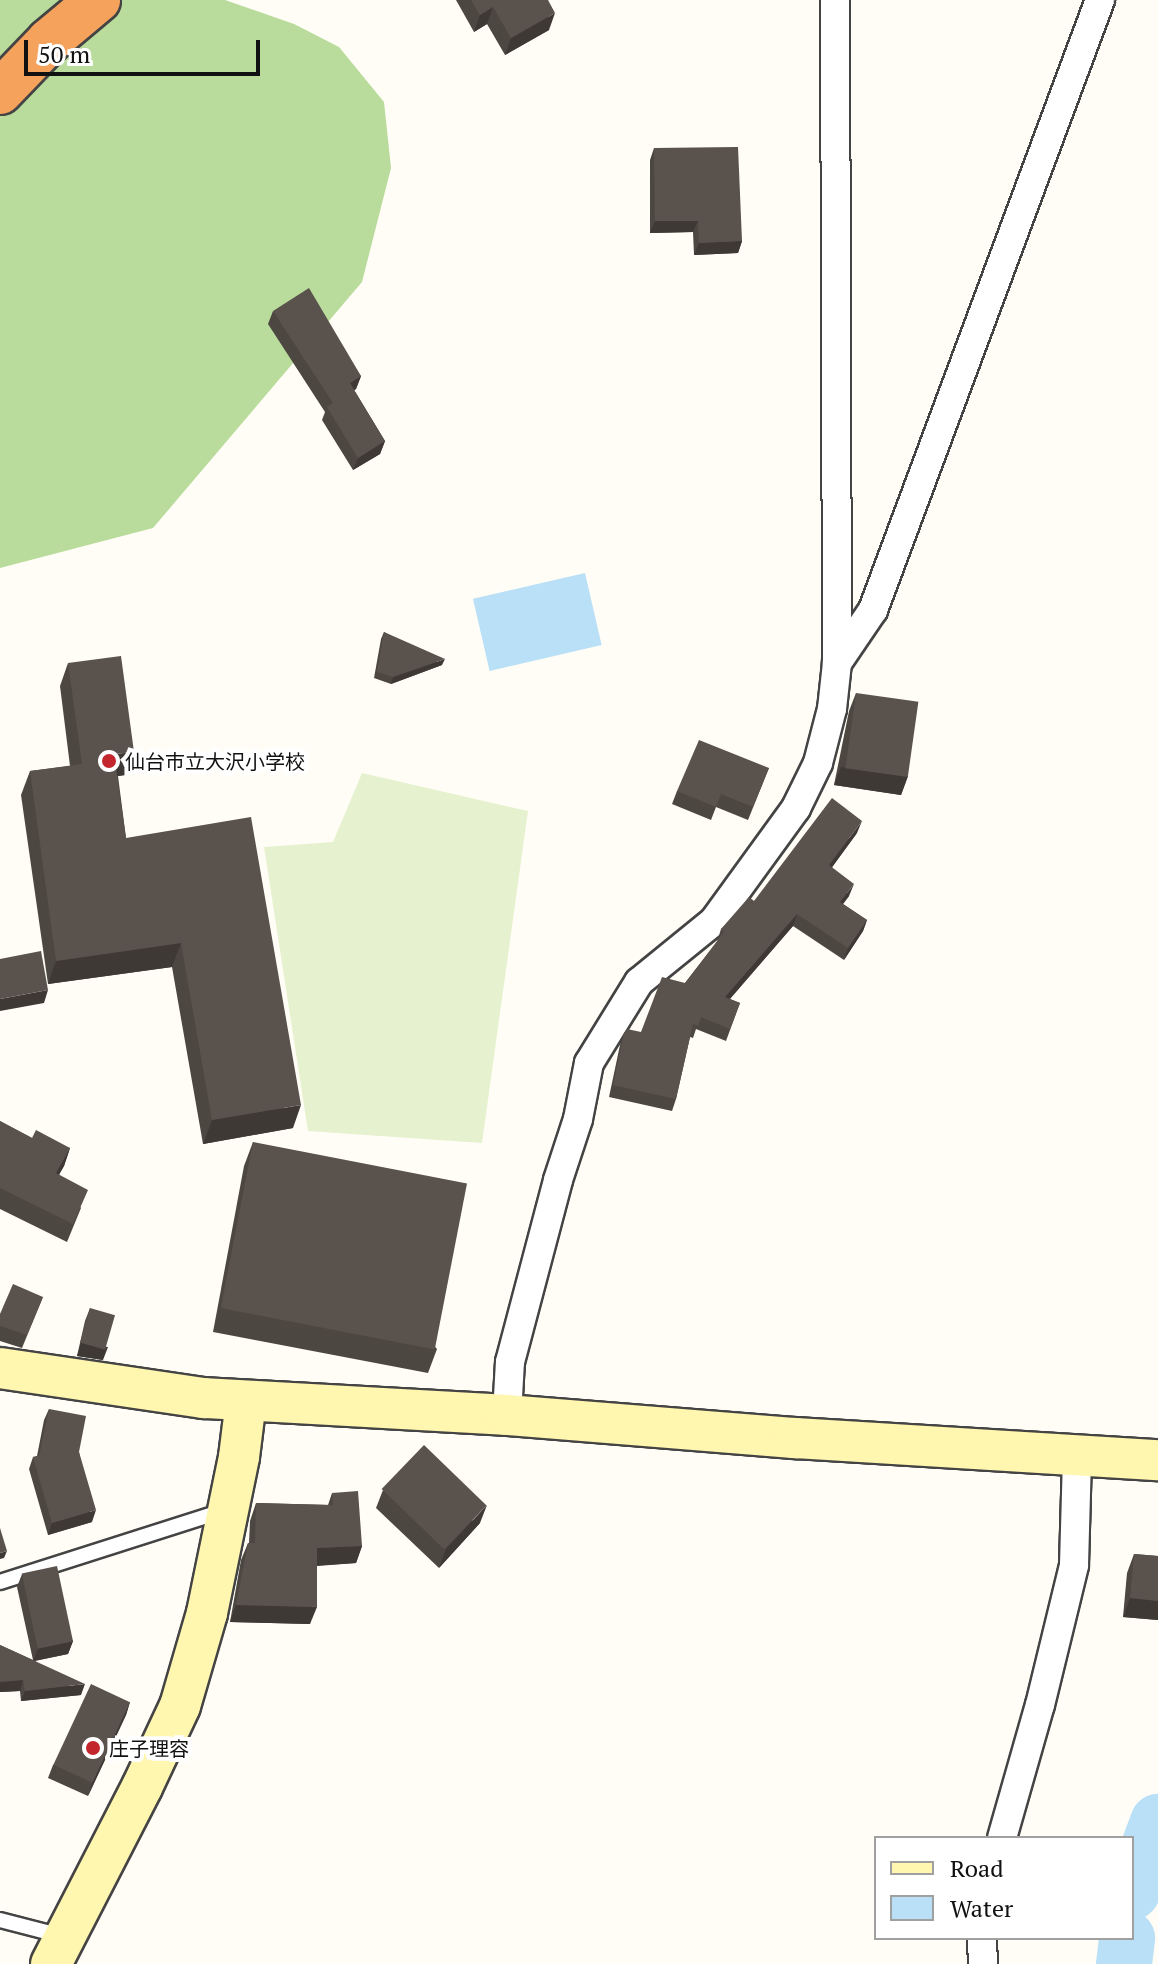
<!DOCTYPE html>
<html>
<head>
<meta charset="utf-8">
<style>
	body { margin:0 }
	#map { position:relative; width:1158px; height:1964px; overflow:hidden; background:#fffdf5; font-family:"PT Serif","Noto Sans JP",serif }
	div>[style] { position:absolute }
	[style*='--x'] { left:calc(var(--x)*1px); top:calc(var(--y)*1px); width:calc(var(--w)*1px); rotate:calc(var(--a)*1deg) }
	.forest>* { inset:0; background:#b9dc9c }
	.pitch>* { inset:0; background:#e6f2cf }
	.water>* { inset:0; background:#b9e0f7; transform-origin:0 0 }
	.river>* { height:56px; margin:-28px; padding:0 28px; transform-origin:28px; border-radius:28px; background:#b9e0f7 }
	.roads { filter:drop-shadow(2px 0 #444) drop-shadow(-2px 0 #444) drop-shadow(0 2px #444) drop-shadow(0 -2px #444) }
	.lane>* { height:14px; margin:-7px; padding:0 7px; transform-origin:7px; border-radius:7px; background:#fff }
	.street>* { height:28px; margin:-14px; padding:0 14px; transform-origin:14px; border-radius:14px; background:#fff }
	.secondary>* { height:40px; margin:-20px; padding:0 20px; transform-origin:20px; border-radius:20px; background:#fff6b0 }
	.highway>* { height:44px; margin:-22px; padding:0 22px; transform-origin:22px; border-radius:22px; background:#f5a25d }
	.wall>* { inset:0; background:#4d4742 }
	.shaded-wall>* { inset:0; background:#3f3936 }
	.building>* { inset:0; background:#5a524d; transform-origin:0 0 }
	.dots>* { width:22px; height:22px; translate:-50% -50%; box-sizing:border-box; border:4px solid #fff; border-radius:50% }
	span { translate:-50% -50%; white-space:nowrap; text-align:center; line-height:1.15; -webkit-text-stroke:8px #fff; paint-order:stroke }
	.poi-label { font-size:20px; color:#111 }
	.left { translate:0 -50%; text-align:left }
	.legend { position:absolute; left:874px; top:1836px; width:260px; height:104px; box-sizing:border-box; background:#fff; border:2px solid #a0a0a0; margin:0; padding:10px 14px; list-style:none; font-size:24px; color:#111 }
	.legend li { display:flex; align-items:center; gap:16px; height:40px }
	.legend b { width:40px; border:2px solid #a0a0a0 }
	.scale { position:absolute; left:24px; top:40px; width:236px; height:36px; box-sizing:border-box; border:4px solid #111; border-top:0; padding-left:10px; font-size:24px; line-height:28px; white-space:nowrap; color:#111; -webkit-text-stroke:6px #fff; paint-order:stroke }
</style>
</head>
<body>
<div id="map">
	<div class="forest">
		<div style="clip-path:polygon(0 0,225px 0,294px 24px,339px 47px,384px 102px,391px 168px,362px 282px,153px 528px,0 568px)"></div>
	</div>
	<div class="pitch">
		<div style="clip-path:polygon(362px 773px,528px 811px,482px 1143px,308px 1131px,264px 847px,333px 842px)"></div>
	</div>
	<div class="water">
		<div style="left:585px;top:573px;width:74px;height:115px;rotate:77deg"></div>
	</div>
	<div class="river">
		<div style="--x:1132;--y:1892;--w:75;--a:-69.6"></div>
		<div style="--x:1124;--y:1964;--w:26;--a:-83"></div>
	</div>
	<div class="roads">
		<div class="lane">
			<div style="--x:0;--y:1582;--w:236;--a:-17.7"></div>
			<div style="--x:0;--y:1920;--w:64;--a:14.5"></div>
		</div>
		<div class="street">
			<div style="--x:837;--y:663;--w:64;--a:-55.8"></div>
			<div style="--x:873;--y:610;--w:651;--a:-69.59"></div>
			<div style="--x:507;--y:1415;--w:53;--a:-86.8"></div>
			<div style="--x:510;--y:1362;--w:188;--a:-75.2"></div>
			<div style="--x:558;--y:1180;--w:64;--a:-71.8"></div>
			<div style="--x:578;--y:1119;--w:57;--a:-78.9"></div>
			<div style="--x:589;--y:1063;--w:95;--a:-58.3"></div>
			<div style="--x:639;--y:982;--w:97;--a:-39.1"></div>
			<div style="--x:714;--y:921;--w:140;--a:-54"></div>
			<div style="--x:796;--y:808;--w:50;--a:-63.9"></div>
			<div style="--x:818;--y:763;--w:56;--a:-75.5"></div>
			<div style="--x:832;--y:709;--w:46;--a:-83.8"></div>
			<div style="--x:837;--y:663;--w:663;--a:-90.17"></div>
			<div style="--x:1002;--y:1838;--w:138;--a:-74.1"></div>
			<div style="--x:1040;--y:1705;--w:144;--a:-76.3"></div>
			<div style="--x:1074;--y:1565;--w:107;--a:-88.4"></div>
			<div style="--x:982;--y:1938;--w:26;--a:88"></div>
		</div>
		<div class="secondary">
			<div style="--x:0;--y:1368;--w:206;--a:8.4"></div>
			<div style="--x:204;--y:1398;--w:303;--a:3.2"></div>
			<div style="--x:507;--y:1415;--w:289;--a:4.6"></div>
			<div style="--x:795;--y:1438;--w:364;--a:3.5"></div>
			<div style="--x:51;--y:1964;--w:199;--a:-62.8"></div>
			<div style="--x:142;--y:1787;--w:89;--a:-64.9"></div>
			<div style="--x:180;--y:1706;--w:97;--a:-73.8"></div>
			<div style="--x:207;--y:1613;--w:159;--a:-78.4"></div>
			<div style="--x:239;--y:1457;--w:56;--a:-82.9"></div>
		</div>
		<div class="highway">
			<div style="--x:0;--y:92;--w:71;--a:-46.1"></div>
			<div style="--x:49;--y:41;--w:64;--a:-39.9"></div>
		</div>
	</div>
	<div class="wall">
		<div style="clip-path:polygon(456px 0,548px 0,549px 30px,505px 55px,487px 24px,474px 32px)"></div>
		<div style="clip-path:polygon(654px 148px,742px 241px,738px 253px,694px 255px,693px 232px,650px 233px,650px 160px)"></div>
		<div style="clip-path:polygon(273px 311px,361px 376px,356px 389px,354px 390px,385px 441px,380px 454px,353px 470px,322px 420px,325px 412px,268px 324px)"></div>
		<div style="clip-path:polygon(384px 632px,442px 665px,391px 684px,374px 678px,381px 639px)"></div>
		<div style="clip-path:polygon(68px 663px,125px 775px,118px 776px,126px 838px,293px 1128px,203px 1144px,172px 967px,48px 984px,21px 795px,30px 771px,70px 766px,60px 686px)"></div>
		<div style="clip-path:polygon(856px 693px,908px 776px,901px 795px,834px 785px,849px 711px)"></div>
		<div style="clip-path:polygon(769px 768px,748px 820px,716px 807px,711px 820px,672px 804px,677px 791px)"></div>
		<div style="clip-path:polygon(857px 833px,832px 867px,849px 896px,843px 904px,867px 920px,863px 931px,844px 960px,793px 926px,730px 999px,740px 1003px,726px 1041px,696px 1029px,693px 1038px,690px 1037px,676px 1099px,672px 1111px,609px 1097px,620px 1045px,624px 1033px,641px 1032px,685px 983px,717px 942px,721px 929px,754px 901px)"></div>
		<div style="clip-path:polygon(0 1121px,32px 1138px,70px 1148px,64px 1166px,59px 1174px,81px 1208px,67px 1242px,0 1209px)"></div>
		<div style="clip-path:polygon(253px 1142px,437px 1349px,428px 1373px,213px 1332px,244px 1166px)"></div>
		<div style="clip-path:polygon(43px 1297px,22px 1348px,0 1341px,0 1314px)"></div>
		<div style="clip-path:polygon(90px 1308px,103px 1360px,77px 1356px,85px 1321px)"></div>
		<div style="clip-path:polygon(49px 1409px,79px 1452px,92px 1522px,48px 1535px,29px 1469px,33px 1457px,37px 1456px,44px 1420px)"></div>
		<div style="clip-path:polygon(383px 1490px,480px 1523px,439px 1568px,376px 1508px)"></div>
		<div style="clip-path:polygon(332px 1493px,362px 1546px,356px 1563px,317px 1566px,310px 1624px,230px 1622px,241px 1560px,248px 1543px,249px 1543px,250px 1521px,256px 1503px,328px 1505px)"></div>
		<div style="clip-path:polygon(1134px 1554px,1158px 1556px,1158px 1620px,1123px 1617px,1127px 1573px)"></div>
		<div style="clip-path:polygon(22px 1574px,73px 1641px,68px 1654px,35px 1661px,81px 1695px,21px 1701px,20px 1691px,0 1692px,0 1645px,33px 1660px,17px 1587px)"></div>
		<div style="clip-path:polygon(130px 1702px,126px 1715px,88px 1796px,48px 1778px,53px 1765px)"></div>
	</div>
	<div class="shaded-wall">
		<div style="clip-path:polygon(493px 7px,487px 24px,474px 32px,480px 15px)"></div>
		<div style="clip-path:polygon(555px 13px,549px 30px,505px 55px,511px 38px)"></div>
		<div style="clip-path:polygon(655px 221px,698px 221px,693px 232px,650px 233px)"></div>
		<div style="clip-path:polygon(742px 241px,738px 253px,694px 255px,699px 243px)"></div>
		<div style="clip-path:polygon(361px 376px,356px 389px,345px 396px,350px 383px)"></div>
		<div style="clip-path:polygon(385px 441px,380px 454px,353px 470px,358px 458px)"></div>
		<div style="clip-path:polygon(445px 659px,442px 665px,391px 684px,393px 677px)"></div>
		<div style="clip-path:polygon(134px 752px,125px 775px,106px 778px,114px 754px)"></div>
		<div style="clip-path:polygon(841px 767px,908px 776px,901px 795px,834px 785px)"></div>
		<div style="clip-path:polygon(862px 821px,857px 833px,825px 877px,829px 865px)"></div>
		<div style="clip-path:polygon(854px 884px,849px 896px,836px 913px,840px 902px)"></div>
		<div style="clip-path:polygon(797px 914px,793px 926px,721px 1009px,725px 997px)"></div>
		<div style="clip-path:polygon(867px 920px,863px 931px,844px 960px,848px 948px)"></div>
		<div style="clip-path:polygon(181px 943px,172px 967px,48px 984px,56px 961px)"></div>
		<div style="clip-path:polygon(48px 990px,44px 1003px,0 1011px,0 999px)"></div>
		<div style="clip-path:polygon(301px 1105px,293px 1128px,203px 1144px,212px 1120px)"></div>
		<div style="clip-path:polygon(70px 1148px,64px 1166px,50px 1191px,56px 1173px)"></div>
		<div style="clip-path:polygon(81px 1343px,108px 1347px,103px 1360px,77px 1356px)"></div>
		<div style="clip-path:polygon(487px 1505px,480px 1523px,439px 1568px,446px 1549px)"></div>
		<div style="clip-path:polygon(96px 1510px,92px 1522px,48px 1535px,52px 1523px)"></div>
		<div style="clip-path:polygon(362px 1546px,356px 1563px,311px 1566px,317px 1548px)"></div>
		<div style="clip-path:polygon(7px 1551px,4px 1558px,0 1559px,0 1553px)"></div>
		<div style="clip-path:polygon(1130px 1598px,1158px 1601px,1158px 1620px,1123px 1617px)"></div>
		<div style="clip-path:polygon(236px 1605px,317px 1607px,310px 1624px,230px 1622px)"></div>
		<div style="clip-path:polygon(73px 1641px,68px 1654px,33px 1661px,38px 1648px)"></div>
		<div style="clip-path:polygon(23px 1680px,20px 1691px,0 1692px,0 1682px)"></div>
		<div style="clip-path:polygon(85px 1684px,81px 1695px,21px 1701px,25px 1691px)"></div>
		<div style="clip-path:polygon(130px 1702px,126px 1715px,88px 1796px,92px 1783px)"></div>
	</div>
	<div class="building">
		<div style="clip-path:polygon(471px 0,548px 0,555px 13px,511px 38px,493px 7px,480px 15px)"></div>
		<div style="clip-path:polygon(738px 147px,742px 241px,699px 243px,698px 221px,655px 221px,654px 148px)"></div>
		<div style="clip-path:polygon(309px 288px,361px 376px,350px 383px,385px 441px,358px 458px,327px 407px,333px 403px,273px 311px)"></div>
		<div style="clip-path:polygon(384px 632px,445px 659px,393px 677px,377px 672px)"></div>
		<div style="clip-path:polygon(121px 656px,134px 752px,114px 754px,126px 838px,251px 817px,301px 1105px,212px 1120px,181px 943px,56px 961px,30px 771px,82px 764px,68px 663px)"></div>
		<div style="left:856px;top:693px;width:63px;height:76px;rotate:8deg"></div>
		<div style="clip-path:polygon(699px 740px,769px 768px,753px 807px,721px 794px,716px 807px,677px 791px)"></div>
		<div style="clip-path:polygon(832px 798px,862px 821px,829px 865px,854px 884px,840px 902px,867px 920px,848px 948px,797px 914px,725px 997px,740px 1003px,730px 1029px,701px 1017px,698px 1026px,693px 1024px,676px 1099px,613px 1085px,624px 1033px,627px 1029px,641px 1032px,662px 977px,685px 983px,724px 932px,721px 929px,749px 897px,754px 901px)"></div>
		<div style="clip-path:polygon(41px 951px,48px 990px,0 999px,0 959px)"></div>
		<div style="clip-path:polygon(0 1121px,32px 1138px,36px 1130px,70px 1148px,56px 1173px,88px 1190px,73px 1224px,0 1188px)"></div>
		<div style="left:253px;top:1142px;width:218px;height:169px;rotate:11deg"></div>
		<div style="clip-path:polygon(13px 1284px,43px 1297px,27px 1335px,0 1326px,0 1314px)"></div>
		<div style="left:90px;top:1308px;width:26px;height:36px;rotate:16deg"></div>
		<div style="clip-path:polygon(49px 1409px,86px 1416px,79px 1452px,96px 1510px,52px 1523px,33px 1457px,39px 1456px)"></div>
		<div style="left:424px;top:1445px;width:87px;height:61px;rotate:44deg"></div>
		<div style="clip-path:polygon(358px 1491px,362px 1546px,317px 1548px,317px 1607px,236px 1605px,248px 1543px,255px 1543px,256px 1503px,333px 1505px,332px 1493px)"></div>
		<div style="clip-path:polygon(0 1528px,7px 1551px,0 1553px)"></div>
		<div style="clip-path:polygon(1134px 1554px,1158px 1556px,1158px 1601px,1130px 1598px)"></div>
		<div style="left:57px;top:1566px;width:77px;height:36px;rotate:78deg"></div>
		<div style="clip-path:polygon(0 1645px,85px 1684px,25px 1691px,23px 1680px,0 1682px)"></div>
		<div style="left:91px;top:1684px;width:43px;height:89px;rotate:25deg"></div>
	</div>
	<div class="dots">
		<div style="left:109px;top:761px;background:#c4262e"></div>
		<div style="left:93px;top:1748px;background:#c4262e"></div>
	</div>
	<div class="poi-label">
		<span class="left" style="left:125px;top:761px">仙台市立大沢小学校</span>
		<span class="left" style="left:109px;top:1748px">庄子理容</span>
	</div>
	<ul class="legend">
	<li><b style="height:10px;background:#fff6b0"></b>Road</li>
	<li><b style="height:22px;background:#b9e0f7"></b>Water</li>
	</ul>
	<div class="scale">50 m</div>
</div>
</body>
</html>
